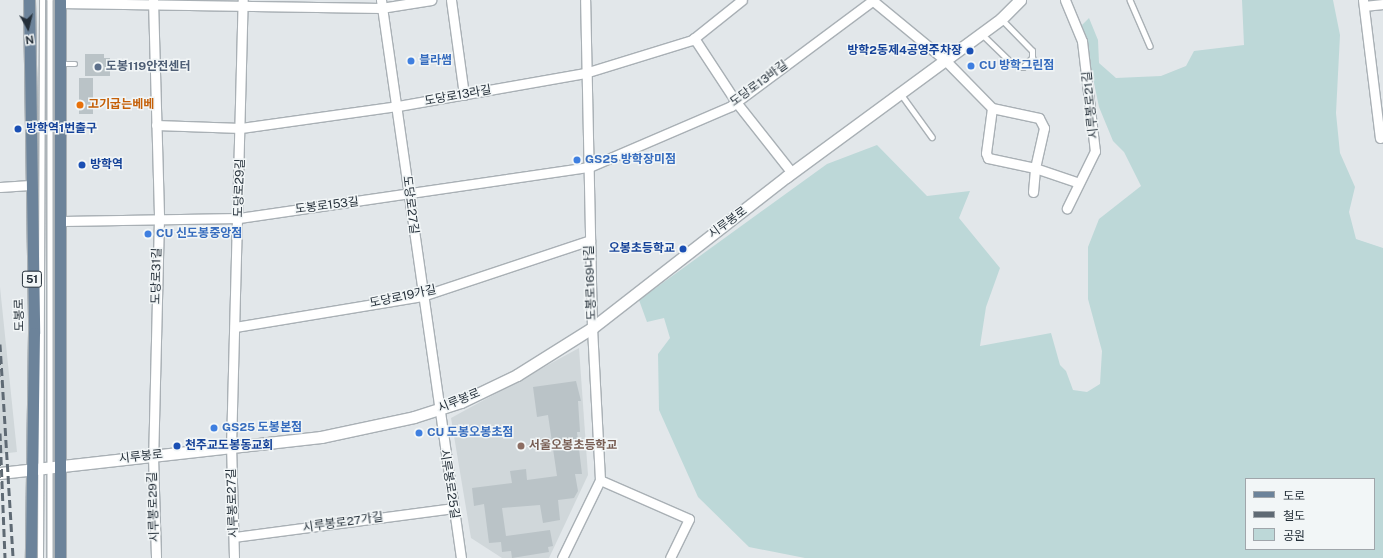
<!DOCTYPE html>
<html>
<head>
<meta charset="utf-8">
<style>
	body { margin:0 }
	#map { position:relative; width:1383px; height:558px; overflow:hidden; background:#e2e7ea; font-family:"Public Sans","Noto Sans KR",sans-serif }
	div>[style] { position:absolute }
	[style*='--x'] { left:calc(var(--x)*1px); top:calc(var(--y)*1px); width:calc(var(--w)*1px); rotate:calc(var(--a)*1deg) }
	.built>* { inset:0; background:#d0d7da }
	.green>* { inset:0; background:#bdd8d8 }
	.building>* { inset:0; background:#bac3c7; transform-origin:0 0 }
	.roads { filter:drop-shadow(1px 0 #a9b0b5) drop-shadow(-1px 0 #a9b0b5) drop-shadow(0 1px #a9b0b5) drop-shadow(0 -1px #a9b0b5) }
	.service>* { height:4.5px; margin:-2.25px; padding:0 2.25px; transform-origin:2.25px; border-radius:2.25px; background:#fff }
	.minor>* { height:9px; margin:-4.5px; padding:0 4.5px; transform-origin:4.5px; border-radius:4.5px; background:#fff }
	.tertiary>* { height:11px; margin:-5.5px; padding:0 5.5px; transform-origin:5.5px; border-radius:5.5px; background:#fff }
	.primary>* { height:11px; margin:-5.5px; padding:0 5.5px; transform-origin:5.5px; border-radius:5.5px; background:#6c839a }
	.rail>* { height:3px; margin-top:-1.5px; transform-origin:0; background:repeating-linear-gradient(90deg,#5f6a74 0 8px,transparent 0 12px) }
	.dots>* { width:11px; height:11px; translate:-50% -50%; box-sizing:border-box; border:2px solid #f2f6f7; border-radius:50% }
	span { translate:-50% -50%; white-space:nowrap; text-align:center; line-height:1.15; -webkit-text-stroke:3px #f2f6f7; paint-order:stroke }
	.shield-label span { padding:1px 3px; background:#f2f6f7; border:1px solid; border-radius:3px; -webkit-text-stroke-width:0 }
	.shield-label { font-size:11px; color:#242f39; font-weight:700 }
	.transit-label { font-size:12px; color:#164399; font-weight:700 }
	.right { translate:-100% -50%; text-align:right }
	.left { translate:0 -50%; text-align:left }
	.shop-label { font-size:12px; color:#366cbe; font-weight:700 }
	.service-label { font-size:12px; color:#4e5e75; font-weight:700 }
	.street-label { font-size:12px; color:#242f39 }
	.food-label { font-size:12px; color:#c56008; font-weight:700 }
	.education-label { font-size:12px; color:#785e54; font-weight:700 }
	.legend { position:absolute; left:1245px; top:478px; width:130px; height:72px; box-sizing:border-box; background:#f2f6f7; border:1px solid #a0a6ab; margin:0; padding:5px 7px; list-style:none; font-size:12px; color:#242f39 }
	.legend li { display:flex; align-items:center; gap:8px; height:20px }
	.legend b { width:20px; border:1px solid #a0a6ab }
	.north { position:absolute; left:8px; top:8px; width:40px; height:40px; -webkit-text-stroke:3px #f2f6f7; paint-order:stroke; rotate:172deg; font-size:11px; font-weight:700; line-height:16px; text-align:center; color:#242f39 }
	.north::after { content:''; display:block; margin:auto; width:14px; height:18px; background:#242f39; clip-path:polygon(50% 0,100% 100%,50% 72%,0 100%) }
</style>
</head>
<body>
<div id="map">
	<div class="built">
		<div style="clip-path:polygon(0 287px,17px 452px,0 454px)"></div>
		<div style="clip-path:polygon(579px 348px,588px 475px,549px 558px,502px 558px,471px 538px,451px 418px)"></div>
	</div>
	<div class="green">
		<div style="clip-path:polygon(evenodd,1242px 0,1333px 0,1340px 35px,1336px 113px,1340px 153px,1355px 187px,1349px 212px,1356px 239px,1383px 248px,1383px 558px,805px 558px,749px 547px,698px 497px,659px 410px,658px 354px,670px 338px,664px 318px,647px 322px,639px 300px,827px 164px,877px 145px,927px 196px,970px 191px,959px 218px,1000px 268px,986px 307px,980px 346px,1051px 333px,1060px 365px,1066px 371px,1073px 390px,1087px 392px,1100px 384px,1102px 351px,1088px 299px,1088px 247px,1099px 219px,1141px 186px,1124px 152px,1113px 141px,1099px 107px,1082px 25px,1089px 18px,1098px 40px,1099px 63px,1116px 78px,1161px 76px,1186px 66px,1194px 51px,1244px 45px,1242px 0,1246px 479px,1374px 479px,1374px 549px,1246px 549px,1246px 479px)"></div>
	</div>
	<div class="building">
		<div style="clip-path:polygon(85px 54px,104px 54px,104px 58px,110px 58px,110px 76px,85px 76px)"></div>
		<div style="left:79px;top:78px;width:14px;height:36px"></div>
		<div style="clip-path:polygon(576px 381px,581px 401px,578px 401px,580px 432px,577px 432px,582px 474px,575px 474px,578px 491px,574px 498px,558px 500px,560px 520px,543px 523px,540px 505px,502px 508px,506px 536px,550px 530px,553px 546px,548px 547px,549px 552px,512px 558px,511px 551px,502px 552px,501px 542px,489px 543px,484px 504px,474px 506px,472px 488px,512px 483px,510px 471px,526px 469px,527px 480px,557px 476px,548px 415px,537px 417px,533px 387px)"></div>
	</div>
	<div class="roads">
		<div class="service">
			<div style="--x:50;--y:0;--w:558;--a:90"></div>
			<div style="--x:1130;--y:0;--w:50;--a:66.5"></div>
			<div style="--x:982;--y:34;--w:43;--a:44.1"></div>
			<div style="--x:1013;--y:64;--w:10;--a:17"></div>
			<div style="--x:1023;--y:67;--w:13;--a:-45"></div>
			<div style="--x:1032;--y:58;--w:7;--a:-90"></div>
			<div style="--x:1032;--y:51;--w:45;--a:-134.1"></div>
			<div style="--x:60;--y:64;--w:15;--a:0"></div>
			<div style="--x:901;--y:94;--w:53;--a:54.2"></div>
			<div style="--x:40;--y:558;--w:558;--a:-89.79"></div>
		</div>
		<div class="minor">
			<div style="--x:153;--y:0;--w:218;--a:88.4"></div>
			<div style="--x:159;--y:218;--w:238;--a:91.4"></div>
			<div style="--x:153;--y:456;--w:102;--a:88.3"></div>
			<div style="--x:381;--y:0;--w:564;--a:81.84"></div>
			<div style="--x:451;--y:0;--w:96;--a:82.2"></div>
			<div style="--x:872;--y:0;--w:96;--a:39.5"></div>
			<div style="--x:946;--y:61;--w:66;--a:45.6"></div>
			<div style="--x:1065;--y:0;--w:44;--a:67.5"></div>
			<div style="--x:1082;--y:41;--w:111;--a:83.3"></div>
			<div style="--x:1095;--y:151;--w:64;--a:116.2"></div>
			<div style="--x:1363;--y:0;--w:139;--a:83"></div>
			<div style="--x:60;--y:3;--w:321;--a:0.9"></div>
			<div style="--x:381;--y:8;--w:51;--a:-9.1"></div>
			<div style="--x:1364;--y:6;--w:19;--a:-6"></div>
			<div style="--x:694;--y:38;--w:77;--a:56.7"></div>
			<div style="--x:736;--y:102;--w:90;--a:51.7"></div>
			<div style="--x:156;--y:125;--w:85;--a:2"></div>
			<div style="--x:241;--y:128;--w:159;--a:-8"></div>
			<div style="--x:398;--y:106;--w:190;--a:-10"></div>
			<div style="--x:585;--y:73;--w:112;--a:-17.1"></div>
			<div style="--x:692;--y:40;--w:64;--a:-38.7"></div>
			<div style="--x:0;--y:187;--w:30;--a:-4"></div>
			<div style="--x:1033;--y:192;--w:24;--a:-85"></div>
			<div style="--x:1035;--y:168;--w:48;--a:-168"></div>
			<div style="--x:988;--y:158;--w:5;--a:-112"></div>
			<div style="--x:986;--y:153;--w:45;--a:-82.4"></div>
			<div style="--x:992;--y:108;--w:48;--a:12"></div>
			<div style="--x:1039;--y:118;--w:11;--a:63"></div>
			<div style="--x:1044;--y:128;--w:41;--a:102.7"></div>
			<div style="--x:1035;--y:168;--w:46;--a:18.8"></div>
			<div style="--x:63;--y:221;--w:176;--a:-1"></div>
			<div style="--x:239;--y:218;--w:354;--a:-8.3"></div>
			<div style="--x:589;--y:167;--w:155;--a:-23.2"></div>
			<div style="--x:731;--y:106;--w:177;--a:-36.7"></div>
			<div style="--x:235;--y:327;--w:190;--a:-9.4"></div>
			<div style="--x:422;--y:296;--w:177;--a:-18.4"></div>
			<div style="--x:600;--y:480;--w:97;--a:23.7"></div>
			<div style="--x:689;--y:519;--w:43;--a:116"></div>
			<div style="--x:234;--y:537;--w:221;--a:-7.5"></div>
			<div style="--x:234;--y:558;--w:111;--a:-91.5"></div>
			<div style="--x:231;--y:447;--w:447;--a:-88.5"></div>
			<div style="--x:562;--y:558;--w:87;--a:-64"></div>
			<div style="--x:600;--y:480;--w:152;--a:-93"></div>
			<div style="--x:592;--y:328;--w:328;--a:-91.2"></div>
		</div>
		<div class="tertiary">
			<div style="--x:0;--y:473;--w:323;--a:-6.4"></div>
			<div style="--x:321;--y:437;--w:95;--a:-12.1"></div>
			<div style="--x:414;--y:417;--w:49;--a:-17.7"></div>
			<div style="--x:461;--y:402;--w:62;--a:-25.7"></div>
			<div style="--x:517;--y:375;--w:89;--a:-32.1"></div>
			<div style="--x:592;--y:328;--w:246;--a:-37.9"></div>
			<div style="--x:786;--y:177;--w:267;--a:-36.3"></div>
			<div style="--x:1001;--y:19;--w:27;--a:-45"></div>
		</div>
		<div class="primary">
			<div style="--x:29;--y:0;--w:333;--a:89.1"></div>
			<div style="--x:34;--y:333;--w:225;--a:90.8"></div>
			<div style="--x:60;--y:558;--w:558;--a:-90"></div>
		</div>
	</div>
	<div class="rail">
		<div style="--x:0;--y:344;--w:214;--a:86.5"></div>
		<div style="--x:0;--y:433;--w:125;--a:87.7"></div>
	</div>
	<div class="dots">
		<div style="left:970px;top:51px;background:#1a4fb4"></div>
		<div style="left:411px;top:61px;background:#3f7fe0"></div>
		<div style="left:971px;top:66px;background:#3f7fe0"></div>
		<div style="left:98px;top:67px;background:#5c6f8a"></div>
		<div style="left:80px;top:105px;background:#e8710a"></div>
		<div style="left:18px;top:129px;background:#1a4fb4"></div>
		<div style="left:577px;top:160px;background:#3f7fe0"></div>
		<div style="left:82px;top:165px;background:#1a4fb4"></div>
		<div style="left:148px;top:234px;background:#3f7fe0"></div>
		<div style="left:683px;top:249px;background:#1a4fb4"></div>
		<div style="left:214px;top:428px;background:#3f7fe0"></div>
		<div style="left:419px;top:433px;background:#3f7fe0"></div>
		<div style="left:177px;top:446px;background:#1a4fb4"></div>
		<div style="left:521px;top:446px;background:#8d6e63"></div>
	</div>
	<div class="shield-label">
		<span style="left:32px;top:279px">51</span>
	</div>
	<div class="transit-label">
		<span class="right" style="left:962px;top:51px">방학2동제4공영주차장</span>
		<span class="left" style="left:26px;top:129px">방학역1번출구</span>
		<span class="left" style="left:90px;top:165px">방학역</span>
		<span class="right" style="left:675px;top:249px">오봉초등학교</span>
		<span class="left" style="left:185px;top:446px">천주교도봉동교회</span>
	</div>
	<div class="shop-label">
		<span class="left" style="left:419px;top:61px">블라썸</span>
		<span class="left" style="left:979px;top:66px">CU 방학그린점</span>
		<span class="left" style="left:585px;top:160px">GS25 방학장미점</span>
		<span class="left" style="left:156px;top:234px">CU 신도봉중앙점</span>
		<span class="left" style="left:222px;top:428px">GS25 도봉본점</span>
		<span class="left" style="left:427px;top:433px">CU 도봉오봉초점</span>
	</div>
	<div class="service-label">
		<span class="left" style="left:106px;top:67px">도봉119안전센터</span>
	</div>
	<div class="street-label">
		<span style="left:759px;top:84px;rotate:-36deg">도당로13바길</span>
		<span style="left:458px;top:96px;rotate:-10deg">도당로13라길</span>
		<span style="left:1091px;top:105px;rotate:-96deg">시루봉로21길</span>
		<span style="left:240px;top:188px;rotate:-88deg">도당로29길</span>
		<span style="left:410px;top:205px;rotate:83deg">도당로27길</span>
		<span style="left:327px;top:206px;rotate:-7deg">도봉로153길</span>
		<span style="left:728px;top:223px;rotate:-36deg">시루봉로</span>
		<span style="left:157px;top:276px;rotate:-89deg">도당로31길</span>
		<span style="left:591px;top:283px;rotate:-92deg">도봉로169나길</span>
		<span style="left:403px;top:297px;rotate:-12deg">도당로19가길</span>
		<span style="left:20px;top:315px;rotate:-91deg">도봉로</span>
		<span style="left:459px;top:401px;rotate:-22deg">시루봉로</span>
		<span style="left:141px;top:457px;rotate:-6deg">시루봉로</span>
		<span style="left:449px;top:484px;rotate:81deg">시루봉로25길</span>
		<span style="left:233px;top:503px;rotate:-92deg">시루봉로27길</span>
		<span style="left:154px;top:507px;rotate:-92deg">시루봉로29길</span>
		<span style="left:343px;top:523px;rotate:-8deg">시루봉로27가길</span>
	</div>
	<div class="food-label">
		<span class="left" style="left:88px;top:105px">고기굽는베베</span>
	</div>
	<div class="education-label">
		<span class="left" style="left:529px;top:446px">서울오봉초등학교</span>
	</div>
	<ul class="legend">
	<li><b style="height:5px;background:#6c839a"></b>도로</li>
	<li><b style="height:5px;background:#5f6a74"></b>철도</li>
	<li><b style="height:11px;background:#bdd8d8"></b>공원</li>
	</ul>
	<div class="north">N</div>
</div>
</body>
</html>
